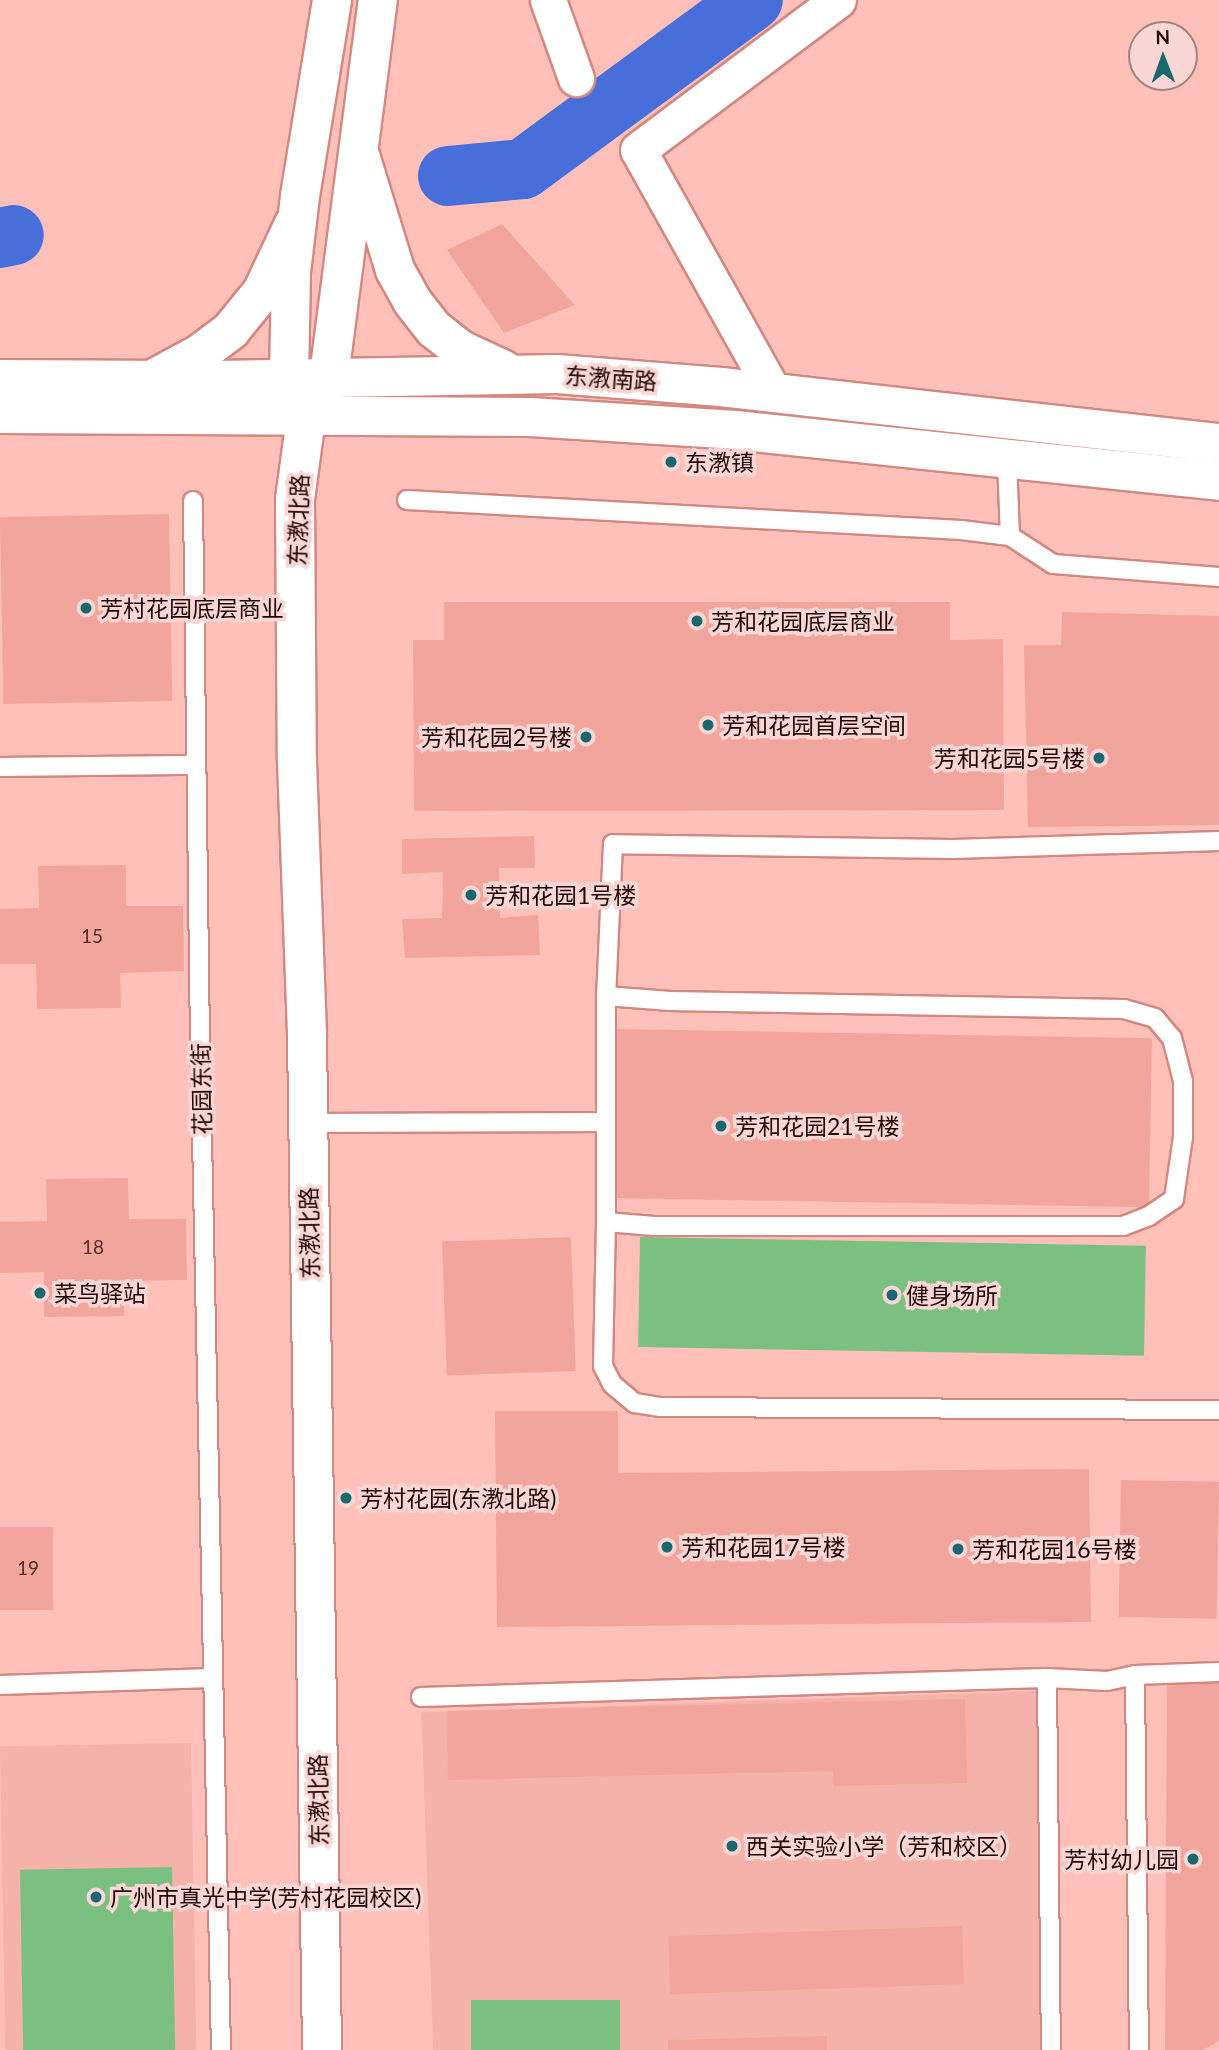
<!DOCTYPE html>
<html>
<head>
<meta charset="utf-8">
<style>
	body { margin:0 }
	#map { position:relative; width:1219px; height:2050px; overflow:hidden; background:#ffc0b9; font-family:Lato,"Noto Sans SC",sans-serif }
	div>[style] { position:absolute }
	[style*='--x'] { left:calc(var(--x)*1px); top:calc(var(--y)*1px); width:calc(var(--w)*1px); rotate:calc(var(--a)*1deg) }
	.built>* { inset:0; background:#f5b2aa; transform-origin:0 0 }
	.green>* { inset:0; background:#7cc081; transform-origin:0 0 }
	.river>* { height:60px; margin:-30px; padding:0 30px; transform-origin:30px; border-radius:30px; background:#476ed9 }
	.building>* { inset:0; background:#f1a59d; transform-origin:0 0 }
	.roads { filter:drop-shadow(2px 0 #d28881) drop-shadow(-2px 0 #d28881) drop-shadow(0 2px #d28881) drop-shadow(0 -2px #d28881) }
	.service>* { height:18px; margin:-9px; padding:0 9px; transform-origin:9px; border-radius:9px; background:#fff }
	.minor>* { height:35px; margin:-17.5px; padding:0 17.5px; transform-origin:17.5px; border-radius:17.5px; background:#fff }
	.tertiary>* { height:38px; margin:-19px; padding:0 19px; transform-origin:19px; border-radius:19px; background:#fff }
	.secondary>* { height:38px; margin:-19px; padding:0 19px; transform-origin:19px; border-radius:19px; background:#fff }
	.dots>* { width:19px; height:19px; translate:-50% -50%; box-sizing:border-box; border:4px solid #f7d6d3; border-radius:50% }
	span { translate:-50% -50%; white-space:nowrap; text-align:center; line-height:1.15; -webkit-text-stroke:7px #f7d6d3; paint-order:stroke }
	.number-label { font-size:19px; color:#542e2b }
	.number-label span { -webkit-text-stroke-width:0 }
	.street-label { font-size:23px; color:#200605 }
	.poi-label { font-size:23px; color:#200605 }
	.left { translate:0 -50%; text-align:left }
	.right { translate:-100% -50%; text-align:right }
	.north { position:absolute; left:1128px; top:21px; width:70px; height:70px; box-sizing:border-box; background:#f7d6d3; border:2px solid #a18381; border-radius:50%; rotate:359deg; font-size:19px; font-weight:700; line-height:28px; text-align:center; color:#200605 }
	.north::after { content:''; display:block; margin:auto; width:24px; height:32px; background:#1b6770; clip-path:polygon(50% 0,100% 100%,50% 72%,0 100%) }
</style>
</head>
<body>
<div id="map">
	<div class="built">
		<div style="left:1036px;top:1691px;width:359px;height:615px;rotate:88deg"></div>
		<div style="left:191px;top:1743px;width:307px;height:191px;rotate:89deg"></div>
	</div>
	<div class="green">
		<div style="left:640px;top:1237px;width:506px;height:110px;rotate:1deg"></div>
		<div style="left:172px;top:1867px;width:183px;height:152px;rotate:89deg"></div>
		<div style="left:471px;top:2000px;width:149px;height:50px"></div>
	</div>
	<div class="river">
		<div style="--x:448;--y:176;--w:75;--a:-5.3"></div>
		<div style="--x:523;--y:169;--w:285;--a:-36.3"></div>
		<div style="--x:0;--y:238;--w:14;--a:-12"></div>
	</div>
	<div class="building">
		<div style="clip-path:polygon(502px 224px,575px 305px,504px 333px,447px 250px)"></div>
		<div style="left:169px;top:514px;width:187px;height:169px;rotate:89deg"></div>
		<div style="clip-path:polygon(444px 602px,950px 602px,950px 640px,1003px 639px,1004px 810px,414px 811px,413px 640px,444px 640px)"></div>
		<div style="clip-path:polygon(1062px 612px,1219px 616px,1219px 825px,1028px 827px,1024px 645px,1061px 645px)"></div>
		<div style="clip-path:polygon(534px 836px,535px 868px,499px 868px,500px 918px,538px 915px,540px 955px,405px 958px,402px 919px,442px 918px,443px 872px,402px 874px,402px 839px)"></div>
		<div style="clip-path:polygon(126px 865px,126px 906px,183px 906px,184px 971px,120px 973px,121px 1008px,37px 1009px,36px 964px,0 964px,0 909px,39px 908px,38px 866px)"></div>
		<div style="left:615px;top:1029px;width:537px;height:169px;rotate:1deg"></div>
		<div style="clip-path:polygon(128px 1178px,129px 1219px,186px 1219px,187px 1280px,123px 1281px,124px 1316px,44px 1317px,44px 1272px,0 1273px,0 1222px,47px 1221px,46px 1179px)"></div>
		<div style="left:571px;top:1237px;width:134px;height:129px;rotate:88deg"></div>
		<div style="clip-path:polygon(495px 1411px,618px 1411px,618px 1473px,1089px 1469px,1091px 1622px,497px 1627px)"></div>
		<div style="left:1121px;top:1480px;width:98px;height:137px;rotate:1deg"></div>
		<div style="left:0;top:1527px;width:53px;height:83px"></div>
		<div style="clip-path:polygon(1167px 1677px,1219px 1677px,1219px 2041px,1203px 2050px,1165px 2050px)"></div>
		<div style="clip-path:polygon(965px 1699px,967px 1783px,833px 1786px,833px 1771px,448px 1780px,447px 1711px)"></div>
		<div style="left:962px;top:1926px;width:58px;height:294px;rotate:88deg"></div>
		<div style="clip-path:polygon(827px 2036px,827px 2050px,668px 2050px,668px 2040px)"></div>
	</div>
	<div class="roads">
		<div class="service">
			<div style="--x:1007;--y:459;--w:77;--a:87.8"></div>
			<div style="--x:1010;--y:536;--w:51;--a:33.1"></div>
			<div style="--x:1053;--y:564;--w:167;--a:4.5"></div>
			<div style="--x:407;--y:500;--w:555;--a:3.1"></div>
			<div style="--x:961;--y:530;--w:49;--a:7"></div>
			<div style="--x:193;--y:501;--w:539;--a:89.26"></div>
			<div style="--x:200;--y:1040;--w:1010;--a:88.81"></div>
			<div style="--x:0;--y:767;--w:196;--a:-0.6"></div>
			<div style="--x:1219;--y:841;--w:266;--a:178.3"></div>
			<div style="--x:953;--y:849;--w:340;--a:-179.2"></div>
			<div style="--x:613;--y:844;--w:152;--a:92.6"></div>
			<div style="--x:606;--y:996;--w:64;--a:4.5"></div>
			<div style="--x:670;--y:1001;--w:454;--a:1"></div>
			<div style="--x:1124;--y:1009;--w:32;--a:16"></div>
			<div style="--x:1155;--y:1018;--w:26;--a:50"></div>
			<div style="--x:1172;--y:1038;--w:44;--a:75.7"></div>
			<div style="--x:1183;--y:1081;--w:56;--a:90"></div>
			<div style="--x:1183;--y:1137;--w:63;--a:98.3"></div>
			<div style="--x:1174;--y:1199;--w:30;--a:146"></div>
			<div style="--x:1149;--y:1216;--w:28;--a:159"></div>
			<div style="--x:1123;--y:1226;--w:469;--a:180"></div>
			<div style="--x:654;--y:1226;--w:48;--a:-175.2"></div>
			<div style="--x:606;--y:1222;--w:144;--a:91.2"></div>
			<div style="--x:603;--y:1366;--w:20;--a:63"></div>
			<div style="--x:612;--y:1384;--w:30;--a:40"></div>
			<div style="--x:635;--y:1403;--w:26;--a:9"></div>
			<div style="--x:661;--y:1407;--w:558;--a:0.31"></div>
			<div style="--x:307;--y:1123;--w:298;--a:-0.2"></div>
			<div style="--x:606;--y:1222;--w:226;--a:-90"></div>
			<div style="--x:1135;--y:1675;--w:375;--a:89.4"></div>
			<div style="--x:1047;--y:1678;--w:372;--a:89.4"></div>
			<div style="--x:0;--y:1685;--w:212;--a:-1.9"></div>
			<div style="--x:421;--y:1697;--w:626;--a:-1.74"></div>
			<div style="--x:1047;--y:1678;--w:60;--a:2.9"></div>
			<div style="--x:1107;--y:1681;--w:29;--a:-12"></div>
			<div style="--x:1135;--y:1675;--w:84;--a:-2"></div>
		</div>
		<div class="minor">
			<div style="--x:548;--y:0;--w:83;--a:70.3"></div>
			<div style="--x:774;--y:393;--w:278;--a:-119.2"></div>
			<div style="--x:638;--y:150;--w:250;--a:-36.9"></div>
		</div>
		<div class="tertiary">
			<div style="--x:359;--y:152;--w:123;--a:73"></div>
			<div style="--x:395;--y:270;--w:35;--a:61"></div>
			<div style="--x:412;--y:301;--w:36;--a:52"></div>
			<div style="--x:434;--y:329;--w:34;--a:38"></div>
			<div style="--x:461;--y:350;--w:47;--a:24.9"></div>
			<div style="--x:157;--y:377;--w:50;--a:-28.6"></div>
			<div style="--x:201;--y:353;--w:38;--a:-37"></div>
			<div style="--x:231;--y:330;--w:49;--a:-50.8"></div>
			<div style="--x:262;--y:292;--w:75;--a:-64.8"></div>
			<div style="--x:0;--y:379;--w:216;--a:0.3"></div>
			<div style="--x:216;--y:380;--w:341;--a:-1"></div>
			<div style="--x:557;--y:374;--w:165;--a:4.5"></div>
			<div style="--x:721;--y:387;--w:501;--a:6.42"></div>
			<div style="--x:0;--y:414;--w:530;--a:0.32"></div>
			<div style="--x:530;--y:417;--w:205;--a:3.6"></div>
			<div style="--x:735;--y:430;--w:487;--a:6"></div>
			<div style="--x:306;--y:418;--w:82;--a:97.7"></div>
			<div style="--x:295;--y:499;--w:262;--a:89.6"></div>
			<div style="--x:297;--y:761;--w:276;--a:87.9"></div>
			<div style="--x:307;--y:1037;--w:1013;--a:89.15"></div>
		</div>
		<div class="secondary">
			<div style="--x:306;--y:418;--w:48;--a:-61.3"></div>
			<div style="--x:329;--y:376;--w:379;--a:-82.6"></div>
			<div style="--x:306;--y:418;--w:43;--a:-113"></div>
			<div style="--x:289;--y:378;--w:106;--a:-88.9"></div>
			<div style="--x:291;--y:272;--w:77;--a:-83.2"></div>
			<div style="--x:300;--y:196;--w:199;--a:-80.7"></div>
		</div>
	</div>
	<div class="dots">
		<div style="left:671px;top:462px;background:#1b6770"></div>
		<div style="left:86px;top:608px;background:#1b6770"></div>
		<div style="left:697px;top:621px;background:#1b6770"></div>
		<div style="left:708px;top:725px;background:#1b6770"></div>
		<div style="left:586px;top:737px;background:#1b6770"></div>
		<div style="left:1099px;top:758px;background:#1b6770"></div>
		<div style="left:471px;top:895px;background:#1b6770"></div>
		<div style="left:721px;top:1126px;background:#1b6770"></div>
		<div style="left:40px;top:1293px;background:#1b6770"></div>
		<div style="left:892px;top:1295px;background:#1b6770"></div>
		<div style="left:346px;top:1498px;background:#1b6770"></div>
		<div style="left:667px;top:1547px;background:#1b6770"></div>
		<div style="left:958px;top:1549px;background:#1b6770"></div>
		<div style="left:732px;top:1846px;background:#1b6770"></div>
		<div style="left:1193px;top:1859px;background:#1b6770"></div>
		<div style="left:96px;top:1897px;background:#1b6770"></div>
	</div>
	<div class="number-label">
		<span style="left:92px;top:936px">15</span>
		<span style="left:93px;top:1247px">18</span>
		<span style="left:28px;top:1568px">19</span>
	</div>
	<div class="street-label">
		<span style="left:611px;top:378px;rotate:4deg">东漖南路</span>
		<span style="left:298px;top:520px;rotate:-88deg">东漖北路</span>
		<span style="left:201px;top:1089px;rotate:-91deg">花园东街</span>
		<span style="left:309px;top:1233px;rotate:-91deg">东漖北路</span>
		<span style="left:318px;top:1800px;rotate:-91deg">东漖北路</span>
	</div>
	<div class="poi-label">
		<span class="left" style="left:685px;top:462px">东漖镇</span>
		<span class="left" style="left:100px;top:608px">芳村花园底层商业</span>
		<span class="left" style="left:711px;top:621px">芳和花园底层商业</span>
		<span class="left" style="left:722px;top:725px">芳和花园首层空间</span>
		<span class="right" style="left:572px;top:737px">芳和花园2号楼</span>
		<span class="right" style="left:1085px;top:758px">芳和花园5号楼</span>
		<span class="left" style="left:485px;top:895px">芳和花园1号楼</span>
		<span class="left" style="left:735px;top:1126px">芳和花园21号楼</span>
		<span class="left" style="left:54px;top:1293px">菜鸟驿站</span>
		<span class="left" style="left:906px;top:1295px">健身场所</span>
		<span class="left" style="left:360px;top:1498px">芳村花园(东漖北路)</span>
		<span class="left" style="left:681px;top:1547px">芳和花园17号楼</span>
		<span class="left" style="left:972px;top:1549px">芳和花园16号楼</span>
		<span class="left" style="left:746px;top:1846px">西关实验小学（芳和校区）</span>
		<span class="right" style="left:1179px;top:1859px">芳村幼儿园</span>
		<span class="left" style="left:110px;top:1897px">广州市真光中学(芳村花园校区)</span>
	</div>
	<div class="north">N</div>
</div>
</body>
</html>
